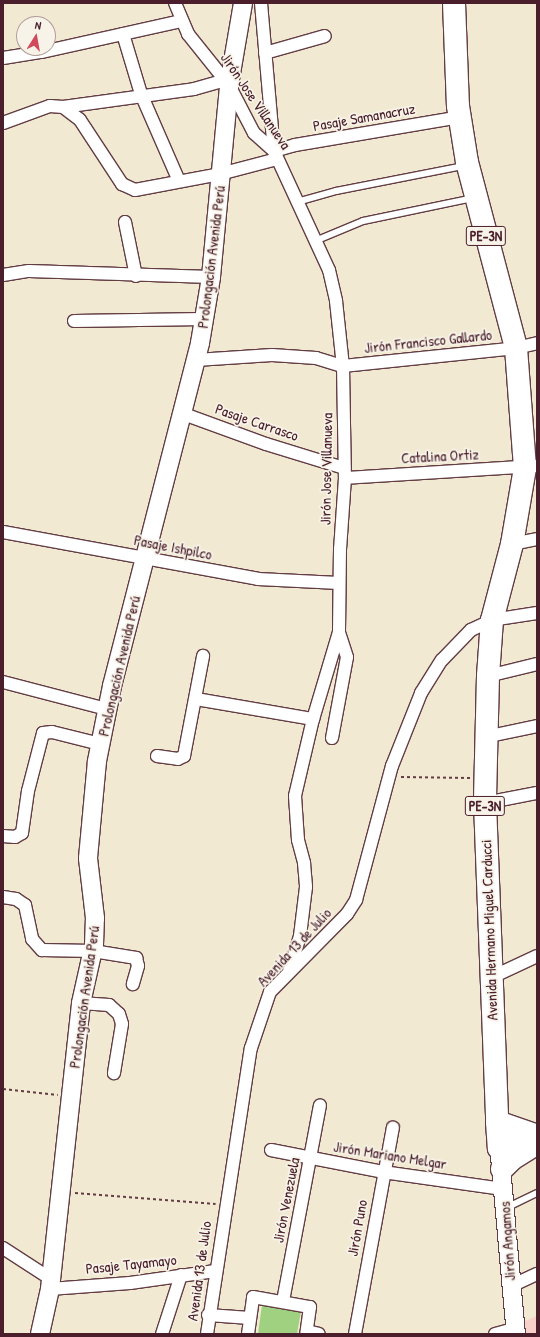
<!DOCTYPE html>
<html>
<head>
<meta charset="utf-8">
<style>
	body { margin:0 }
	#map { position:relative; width:540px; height:1337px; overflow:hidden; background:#f1e9d2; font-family:"Patrick Hand",sans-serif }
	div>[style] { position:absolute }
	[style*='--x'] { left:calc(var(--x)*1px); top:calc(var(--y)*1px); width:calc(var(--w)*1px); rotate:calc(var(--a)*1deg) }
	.built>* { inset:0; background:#f7d1c9 }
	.green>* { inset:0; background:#9fd181 }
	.path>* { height:2px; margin-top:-1px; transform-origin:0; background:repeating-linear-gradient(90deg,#633d44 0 3px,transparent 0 6px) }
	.roads { filter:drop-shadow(1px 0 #633d44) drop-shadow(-1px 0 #633d44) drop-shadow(0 1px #633d44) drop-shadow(0 -1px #633d44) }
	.lane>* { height:6px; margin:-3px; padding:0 3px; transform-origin:3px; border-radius:3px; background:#fff }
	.street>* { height:12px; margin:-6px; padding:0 6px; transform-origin:6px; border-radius:6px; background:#fff }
	.secondary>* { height:18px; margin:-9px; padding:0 9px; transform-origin:9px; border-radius:9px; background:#fff }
	.highway>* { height:22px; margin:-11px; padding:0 11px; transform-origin:11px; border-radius:11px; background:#fff }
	span { translate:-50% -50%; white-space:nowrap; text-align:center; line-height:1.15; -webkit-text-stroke:3.5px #f7f3e8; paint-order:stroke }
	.shield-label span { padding:1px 3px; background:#f7f3e8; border:1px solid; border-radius:3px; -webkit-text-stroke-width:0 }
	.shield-label { font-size:14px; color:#4a1f2b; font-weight:700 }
	.street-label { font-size:15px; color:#4a1f2b }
	.frame { position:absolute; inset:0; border:4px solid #4a1f2b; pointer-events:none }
	.north { position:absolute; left:16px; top:16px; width:40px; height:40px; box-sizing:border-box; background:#f7f3e8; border:1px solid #b29e9c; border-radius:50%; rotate:11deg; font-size:11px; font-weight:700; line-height:16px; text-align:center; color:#4a1f2b }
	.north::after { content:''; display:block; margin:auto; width:14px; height:18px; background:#d1495b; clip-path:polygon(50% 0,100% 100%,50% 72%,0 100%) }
</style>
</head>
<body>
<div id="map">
	<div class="built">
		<div style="clip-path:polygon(537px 1316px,537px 1334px,521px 1334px,518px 1324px)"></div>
	</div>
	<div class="green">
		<div style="clip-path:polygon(262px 1305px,301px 1311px,297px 1334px,258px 1334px)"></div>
	</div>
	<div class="path">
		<div style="--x:401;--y:777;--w:69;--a:0.8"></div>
		<div style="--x:3;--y:1089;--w:55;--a:6.2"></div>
		<div style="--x:75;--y:1193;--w:141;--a:4.5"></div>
	</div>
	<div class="roads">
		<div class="lane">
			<div style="--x:297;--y:202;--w:41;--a:-15.8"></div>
			<div style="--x:336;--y:191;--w:129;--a:-11.1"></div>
			<div style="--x:315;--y:241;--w:52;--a:-22.6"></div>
			<div style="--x:363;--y:221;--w:112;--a:-11.8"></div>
			<div style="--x:506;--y:1208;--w:34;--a:-26"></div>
		</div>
		<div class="street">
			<div style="--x:175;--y:3;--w:34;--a:67"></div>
			<div style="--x:188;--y:34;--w:65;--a:51.2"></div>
			<div style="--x:229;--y:85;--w:54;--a:62.5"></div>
			<div style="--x:254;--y:133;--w:27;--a:42"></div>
			<div style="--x:274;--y:151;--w:131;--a:65.2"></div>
			<div style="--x:329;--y:270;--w:32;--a:77"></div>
			<div style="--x:336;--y:301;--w:65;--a:83.9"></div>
			<div style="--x:343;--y:366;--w:112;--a:89"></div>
			<div style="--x:345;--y:478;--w:71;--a:94"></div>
			<div style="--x:340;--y:549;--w:83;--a:90.7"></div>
			<div style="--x:339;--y:632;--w:91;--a:106.6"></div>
			<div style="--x:313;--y:719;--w:79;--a:103.2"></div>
			<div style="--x:295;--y:796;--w:44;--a:86.1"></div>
			<div style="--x:298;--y:840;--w:24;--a:75"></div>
			<div style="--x:304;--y:863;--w:24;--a:85"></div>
			<div style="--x:306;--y:887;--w:49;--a:97"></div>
			<div style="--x:300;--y:936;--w:38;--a:107"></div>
			<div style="--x:261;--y:3;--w:149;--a:85"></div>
			<div style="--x:123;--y:34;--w:63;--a:73.3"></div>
			<div style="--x:141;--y:94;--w:95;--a:66.4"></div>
			<div style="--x:265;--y:53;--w:62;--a:-15.8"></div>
			<div style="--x:3;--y:58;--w:39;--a:-9"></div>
			<div style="--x:42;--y:52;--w:142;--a:-12.6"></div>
			<div style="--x:63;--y:107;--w:132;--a:-7.8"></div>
			<div style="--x:194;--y:89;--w:32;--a:-16"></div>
			<div style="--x:3;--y:123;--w:50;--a:-19.9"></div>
			<div style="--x:50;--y:106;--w:13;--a:4"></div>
			<div style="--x:63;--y:107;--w:21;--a:37"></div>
			<div style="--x:80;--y:120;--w:77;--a:56.7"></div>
			<div style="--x:122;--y:184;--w:14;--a:25"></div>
			<div style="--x:135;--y:190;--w:86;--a:-10.7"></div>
			<div style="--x:220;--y:174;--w:59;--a:-14.7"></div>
			<div style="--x:274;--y:151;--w:22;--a:-16"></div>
			<div style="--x:295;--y:145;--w:167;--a:-9.6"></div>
			<div style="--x:125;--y:222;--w:55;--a:78.5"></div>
			<div style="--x:3;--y:275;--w:26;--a:-9"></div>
			<div style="--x:29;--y:271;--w:182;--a:1.9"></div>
			<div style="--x:74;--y:321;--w:130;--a:-0.9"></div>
			<div style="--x:196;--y:360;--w:76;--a:-3.8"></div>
			<div style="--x:272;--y:355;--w:44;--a:3.9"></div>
			<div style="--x:316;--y:358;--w:28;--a:17"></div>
			<div style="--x:343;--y:366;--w:174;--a:-5.9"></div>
			<div style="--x:516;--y:348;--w:22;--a:-13"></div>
			<div style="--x:181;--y:413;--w:90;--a:20"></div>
			<div style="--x:266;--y:444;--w:82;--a:17.1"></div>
			<div style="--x:345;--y:478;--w:192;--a:-3.6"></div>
			<div style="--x:3;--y:532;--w:259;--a:10.4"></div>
			<div style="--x:258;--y:579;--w:81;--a:2.8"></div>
			<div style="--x:512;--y:544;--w:25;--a:-11"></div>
			<div style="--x:488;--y:676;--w:50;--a:-13.8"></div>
			<div style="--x:3;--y:682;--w:107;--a:14.6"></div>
			<div style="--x:196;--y:699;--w:119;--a:9.7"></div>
			<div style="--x:485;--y:737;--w:53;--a:-11.9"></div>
			<div style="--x:332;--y:738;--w:82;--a:-79.5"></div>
			<div style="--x:347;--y:657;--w:26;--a:-108"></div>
			<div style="--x:157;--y:756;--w:21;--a:8"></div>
			<div style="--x:178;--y:759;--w:7;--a:-27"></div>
			<div style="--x:184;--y:756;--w:102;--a:-79.2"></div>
			<div style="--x:485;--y:803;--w:53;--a:-10.9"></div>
			<div style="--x:3;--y:836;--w:12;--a:5"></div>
			<div style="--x:15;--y:837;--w:8;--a:-30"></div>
			<div style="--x:22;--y:833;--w:42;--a:-81.9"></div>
			<div style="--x:28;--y:791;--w:60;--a:-75.5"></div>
			<div style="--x:43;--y:733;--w:9;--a:-6"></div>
			<div style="--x:52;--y:732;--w:49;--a:14"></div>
			<div style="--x:3;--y:897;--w:13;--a:9"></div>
			<div style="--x:16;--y:899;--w:11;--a:34"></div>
			<div style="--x:25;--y:905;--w:35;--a:78"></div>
			<div style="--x:32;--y:939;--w:15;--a:48"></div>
			<div style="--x:42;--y:950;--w:51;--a:1.1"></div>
			<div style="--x:93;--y:951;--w:44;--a:9.2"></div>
			<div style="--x:136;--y:958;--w:8;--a:76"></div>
			<div style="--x:138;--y:966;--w:19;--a:106"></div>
			<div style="--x:490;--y:978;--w:52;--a:-25.1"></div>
			<div style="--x:81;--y:1003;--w:28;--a:4"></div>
			<div style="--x:109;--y:1005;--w:13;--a:42"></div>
			<div style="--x:119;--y:1014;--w:10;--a:73"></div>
			<div style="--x:122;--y:1024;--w:50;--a:99.3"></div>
			<div style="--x:271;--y:1150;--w:114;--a:11.1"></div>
			<div style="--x:383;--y:1172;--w:121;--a:8.1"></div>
			<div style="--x:3;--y:1248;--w:57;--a:32.9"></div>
			<div style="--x:511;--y:1286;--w:29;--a:-25"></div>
			<div style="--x:50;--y:1289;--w:80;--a:-4.3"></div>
			<div style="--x:130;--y:1283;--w:86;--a:-8"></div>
			<div style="--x:283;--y:1301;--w:199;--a:-79.3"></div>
			<div style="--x:208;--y:1315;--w:42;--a:4.1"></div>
			<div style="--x:307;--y:1331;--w:12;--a:14"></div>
			<div style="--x:162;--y:1334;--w:62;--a:-72.1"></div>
			<div style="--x:207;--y:1334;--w:289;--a:-81.3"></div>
			<div style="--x:251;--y:1048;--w:59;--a:-71.3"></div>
			<div style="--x:270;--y:992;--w:110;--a:-45.4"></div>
			<div style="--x:347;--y:914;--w:17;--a:-57"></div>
			<div style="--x:356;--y:900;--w:139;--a:-75"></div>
			<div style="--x:392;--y:766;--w:79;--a:-68.3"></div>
			<div style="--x:421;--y:693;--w:39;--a:-58"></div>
			<div style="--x:442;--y:660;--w:42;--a:-46"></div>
			<div style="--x:471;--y:630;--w:23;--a:-25"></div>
			<div style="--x:492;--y:620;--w:46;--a:-8.8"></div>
			<div style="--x:248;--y:1334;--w:37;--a:-82"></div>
			<div style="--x:253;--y:1297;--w:58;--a:10"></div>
			<div style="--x:310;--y:1307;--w:27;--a:98"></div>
			<div style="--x:355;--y:1334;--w:210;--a:-79.6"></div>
			<div style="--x:495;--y:1334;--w:20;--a:-15"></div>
		</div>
		<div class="secondary">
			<div style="--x:500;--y:1156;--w:179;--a:84.9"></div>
			<div style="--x:40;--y:1334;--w:46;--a:-77.5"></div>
			<div style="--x:50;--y:1289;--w:288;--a:-83.8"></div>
			<div style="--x:81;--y:1003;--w:59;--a:-77.4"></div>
			<div style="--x:94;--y:945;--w:27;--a:-88"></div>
			<div style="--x:95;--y:918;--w:60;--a:-96.7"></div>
			<div style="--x:88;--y:858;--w:97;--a:-84.7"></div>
			<div style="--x:97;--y:761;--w:76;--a:-78.7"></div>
			<div style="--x:112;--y:686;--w:354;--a:-75.6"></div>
			<div style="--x:200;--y:343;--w:67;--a:-80.5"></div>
			<div style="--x:211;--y:277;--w:193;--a:-84.6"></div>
			<div style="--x:229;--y:85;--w:83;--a:-80.3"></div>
		</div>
		<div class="highway">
			<div style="--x:454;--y:3;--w:103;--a:87.8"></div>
			<div style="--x:458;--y:106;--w:57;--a:80.9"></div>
			<div style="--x:467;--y:162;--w:192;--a:75.2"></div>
			<div style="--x:516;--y:348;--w:120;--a:85.7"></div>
			<div style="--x:525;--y:468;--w:77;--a:99.7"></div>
			<div style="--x:512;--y:544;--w:79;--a:104.7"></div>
			<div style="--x:492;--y:620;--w:56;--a:94.1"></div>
			<div style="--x:488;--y:676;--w:127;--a:91.4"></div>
			<div style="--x:485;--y:803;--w:319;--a:87.8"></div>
			<div style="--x:497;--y:1122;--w:26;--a:86"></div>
			<div style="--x:499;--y:1148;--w:38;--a:-6"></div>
			<div style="--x:497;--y:1122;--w:39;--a:19"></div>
			<div style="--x:502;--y:1169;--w:14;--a:-45"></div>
			<div style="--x:512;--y:1159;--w:25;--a:-32"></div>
		</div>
	</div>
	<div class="shield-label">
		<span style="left:486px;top:236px">PE-3N</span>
		<span style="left:485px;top:806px">PE-3N</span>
	</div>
	<div class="street-label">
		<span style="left:256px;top:101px;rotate:56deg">Jirón Jose Villanueva</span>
		<span style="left:364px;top:117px;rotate:-10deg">Pasaje Samanacruz</span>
		<span style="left:211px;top:257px;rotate:-83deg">Prolongación Avenida Perú</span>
		<span style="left:428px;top:341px;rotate:-6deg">Jirón Francisco Gallardo</span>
		<span style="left:257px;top:422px;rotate:19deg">Pasaje Carrasco</span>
		<span style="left:440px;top:456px;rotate:-3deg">Catalina Ortiz</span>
		<span style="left:326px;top:469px;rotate:-89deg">Jirón Jose Villanueva</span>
		<span style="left:173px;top:547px;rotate:11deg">Pasaje Ishpilco</span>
		<span style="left:119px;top:666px;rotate:-77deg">Prolongación Avenida Perú</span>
		<span style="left:489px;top:930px;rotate:-92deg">Avenida Hermano Miguel Carducci</span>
		<span style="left:294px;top:947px;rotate:-47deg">Avenida 13 de Julio</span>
		<span style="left:84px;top:997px;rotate:-82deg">Prolongación Avenida Perú</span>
		<span style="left:390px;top:1155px;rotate:9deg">Jirón Mariano Melgar</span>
		<span style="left:286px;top:1200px;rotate:-79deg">Jirón Venezuela</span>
		<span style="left:357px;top:1228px;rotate:-80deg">Jirón Puno</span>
		<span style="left:507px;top:1241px;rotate:-94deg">Jirón Angamos</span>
		<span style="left:131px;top:1264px;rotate:-6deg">Pasaje Tayamayo</span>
		<span style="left:199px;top:1271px;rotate:-82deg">Avenida 13 de Julio</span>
	</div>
	<div class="frame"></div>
	<div class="north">N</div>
</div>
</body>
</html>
